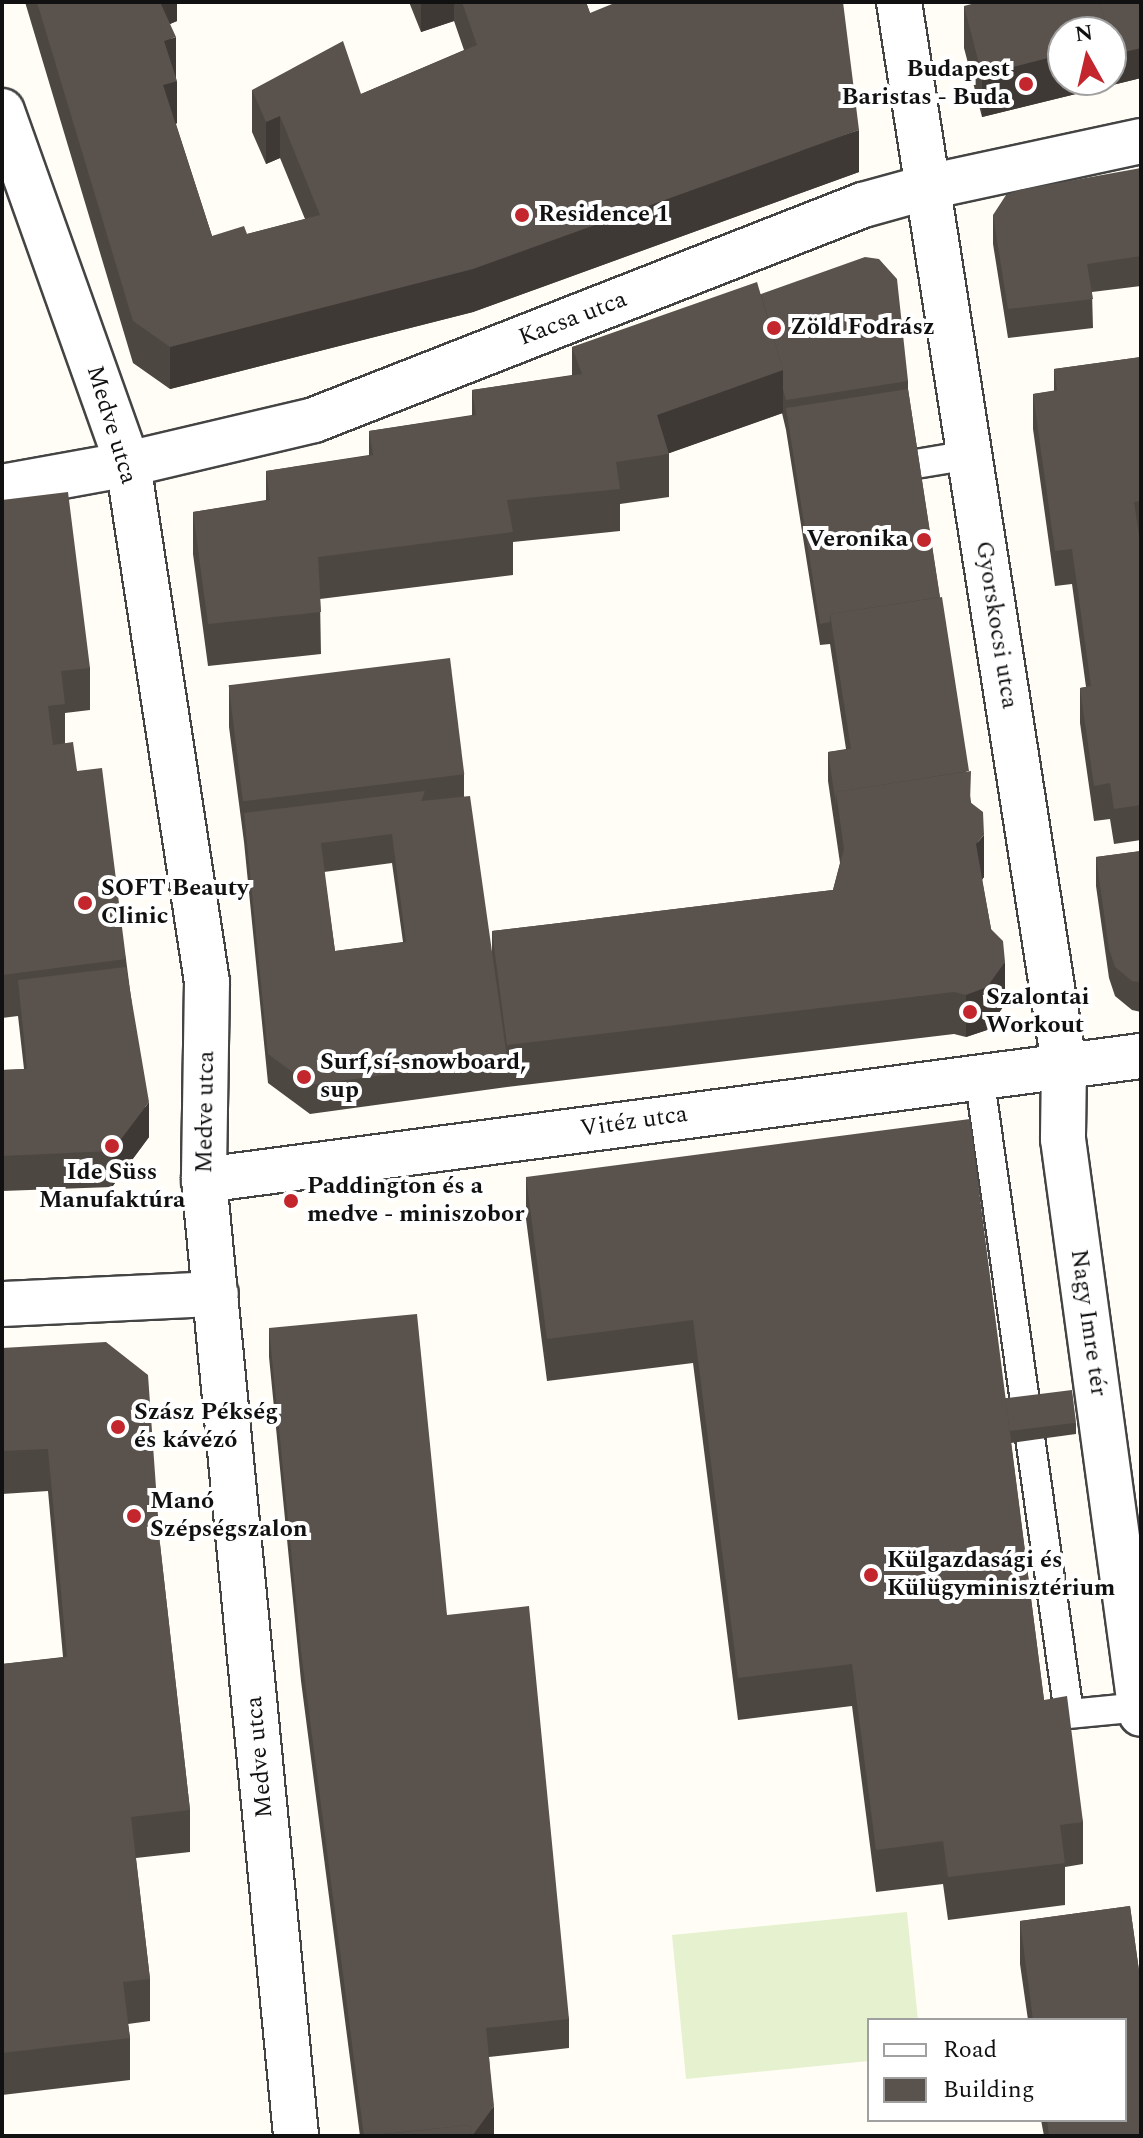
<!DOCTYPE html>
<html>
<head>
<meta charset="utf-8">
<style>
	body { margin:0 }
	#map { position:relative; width:1143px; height:2138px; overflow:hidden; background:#fffdf5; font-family:Spectral,serif }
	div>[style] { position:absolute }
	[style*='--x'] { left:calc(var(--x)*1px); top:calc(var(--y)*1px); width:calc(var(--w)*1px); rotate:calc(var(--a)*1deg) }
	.pitch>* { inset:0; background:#e6f2cf }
	.roads { filter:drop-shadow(2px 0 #444) drop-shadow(-2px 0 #444) drop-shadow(0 2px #444) drop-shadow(0 -2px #444) }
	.lane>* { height:28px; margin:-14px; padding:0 14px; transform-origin:14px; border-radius:14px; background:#fff }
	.street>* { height:44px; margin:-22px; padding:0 22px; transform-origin:22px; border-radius:22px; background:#fff }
	.wall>* { inset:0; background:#4d4742 }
	.shaded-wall>* { inset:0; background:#3f3936 }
	.building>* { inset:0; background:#5a524d; transform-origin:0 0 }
	.dots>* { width:22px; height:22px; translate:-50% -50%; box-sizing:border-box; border:4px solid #fff; border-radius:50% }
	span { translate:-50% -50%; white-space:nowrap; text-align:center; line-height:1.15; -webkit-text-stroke:8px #fff; paint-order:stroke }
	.poi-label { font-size:24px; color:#111; font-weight:700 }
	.right { translate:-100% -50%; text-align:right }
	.left { translate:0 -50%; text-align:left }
	.street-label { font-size:24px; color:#111 }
	.frame { position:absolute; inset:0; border:4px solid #111; pointer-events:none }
	.legend { position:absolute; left:867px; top:2018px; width:260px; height:104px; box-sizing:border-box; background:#fff; border:2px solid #a0a0a0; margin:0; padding:10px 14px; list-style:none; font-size:24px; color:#111 }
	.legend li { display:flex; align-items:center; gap:16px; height:40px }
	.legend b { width:40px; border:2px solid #a0a0a0 }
	.north { position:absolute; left:1047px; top:16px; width:80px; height:80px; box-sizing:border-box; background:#fff; border:2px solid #a0a0a0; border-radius:50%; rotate:352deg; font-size:22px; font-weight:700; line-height:32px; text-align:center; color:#111 }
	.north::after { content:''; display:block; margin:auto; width:28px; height:36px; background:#c4262e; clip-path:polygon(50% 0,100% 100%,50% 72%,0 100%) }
</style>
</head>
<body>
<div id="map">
	<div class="pitch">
		<div style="clip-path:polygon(907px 1912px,918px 2020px,869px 2020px,869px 2061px,686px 2079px,672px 1935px)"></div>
	</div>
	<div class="roads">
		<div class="lane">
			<div style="--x:916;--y:464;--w:55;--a:-9.5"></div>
			<div style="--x:979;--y:1075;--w:645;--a:81.98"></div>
			<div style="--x:1069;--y:1714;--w:71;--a:-5.6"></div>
		</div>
		<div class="street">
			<div style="--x:899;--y:2;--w:1075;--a:81.17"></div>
			<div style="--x:1064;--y:1064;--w:75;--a:90.8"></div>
			<div style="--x:1063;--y:1139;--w:580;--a:82.27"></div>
			<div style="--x:2;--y:111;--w:375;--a:70.4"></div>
			<div style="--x:128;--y:464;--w:524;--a:81.33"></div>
			<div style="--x:207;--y:982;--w:198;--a:90.9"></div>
			<div style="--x:204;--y:1180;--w:960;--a:84.5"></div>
			<div style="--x:2;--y:487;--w:128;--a:-10.3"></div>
			<div style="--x:128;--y:464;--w:191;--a:-13.3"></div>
			<div style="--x:314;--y:420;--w:590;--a:-21.39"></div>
			<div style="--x:863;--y:205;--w:67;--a:-15.5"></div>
			<div style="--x:928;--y:187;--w:218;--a:-12.2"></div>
			<div style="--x:204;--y:1180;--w:945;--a:-7.54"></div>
			<div style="--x:2;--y:1304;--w:214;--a:-2.7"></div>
		</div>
	</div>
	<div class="wall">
		<div style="clip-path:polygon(25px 2px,177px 2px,177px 21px,170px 24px,176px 78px,177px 123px,176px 124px,212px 236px,247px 234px,305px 219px,280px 158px,266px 164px,252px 132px,252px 90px,361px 94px,464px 50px,454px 21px,421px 32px,409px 2px,586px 2px,590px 13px,859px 172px,473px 312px,170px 389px,133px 363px)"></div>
		<div style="clip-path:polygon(1141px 2px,1141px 78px,982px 117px,964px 48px,964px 6px)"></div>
		<div style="clip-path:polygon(1141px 168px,1141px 286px,1092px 292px,1093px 328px,1008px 338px,993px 244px,993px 215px)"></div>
		<div style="clip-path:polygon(evenodd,761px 294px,908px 381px,908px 389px,971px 802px,984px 877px,982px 880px,1005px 1004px,987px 1030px,966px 1037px,954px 1034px,507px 1087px,310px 1114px,268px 1083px,244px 842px,229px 727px,229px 685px,464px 774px,464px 796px,492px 958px,492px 931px,833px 890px,840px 863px,828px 781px,828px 752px,846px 749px,830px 644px,820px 645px,786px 430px,782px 413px,669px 453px,669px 497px,620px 504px,620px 531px,513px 542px,513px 575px,320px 599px,321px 654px,208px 666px,193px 554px,193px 512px,266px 500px,266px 471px,369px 455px,369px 431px,472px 415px,472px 390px,572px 375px,572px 347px,761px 294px,392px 863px,403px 942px,335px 951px,324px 872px,392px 863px)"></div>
		<div style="clip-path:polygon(1141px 357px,1141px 536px,1139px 536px,1141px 548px,1141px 840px,1114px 844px,1110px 819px,1094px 821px,1080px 723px,1080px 688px,1086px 687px,1072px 584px,1055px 586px,1033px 429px,1033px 394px,1054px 391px,1054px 369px)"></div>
		<div style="clip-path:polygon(2px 500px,90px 668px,90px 710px,65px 713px,65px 743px,77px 771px,126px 959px,149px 1137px,112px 1187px,2px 1191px,2px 1070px,24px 1069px,18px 1016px,2px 1018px)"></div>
		<div style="clip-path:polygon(1141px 851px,1141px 1012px,1132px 1010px,1115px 996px,1109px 978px,1096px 886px,1096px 857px)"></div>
		<div style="clip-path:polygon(526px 1177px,1005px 1398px,1076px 1423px,1076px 1434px,1011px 1443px,1044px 1700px,1083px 1822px,1083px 1864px,1065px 1867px,1065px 1905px,948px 1920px,943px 1884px,876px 1892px,852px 1706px,738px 1720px,693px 1363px,547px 1381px,526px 1219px)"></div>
		<div style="clip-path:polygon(269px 1328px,447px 1615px,569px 2019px,569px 2048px,489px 2057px,494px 2135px,360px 2136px,301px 1681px,269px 1357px)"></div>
		<div style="clip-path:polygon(2px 1348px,160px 1544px,190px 1810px,190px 1852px,136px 1858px,150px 1979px,150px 2021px,128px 2024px,130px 2038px,130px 2080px,2px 2095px,2px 1664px,63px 1657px,48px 1491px,2px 1494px)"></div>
		<div style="clip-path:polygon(1130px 1906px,1141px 1985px,1141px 2136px,1044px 2136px,1041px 2120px,1125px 2120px,1125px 2020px,1028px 2020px,1020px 1964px,1020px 1921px)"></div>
	</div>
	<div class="shaded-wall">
		<div style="clip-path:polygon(153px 2px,177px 2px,177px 21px,153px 31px)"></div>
		<div style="clip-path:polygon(421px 2px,454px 2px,454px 21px,421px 32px)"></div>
		<div style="clip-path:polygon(176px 37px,176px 80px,164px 41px)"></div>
		<div style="clip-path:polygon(1141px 48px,1141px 78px,982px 117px,982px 75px,1063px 54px,1063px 80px,1111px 80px,1111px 55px)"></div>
		<div style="clip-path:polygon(177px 81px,177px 123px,163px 127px,163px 85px)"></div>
		<div style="clip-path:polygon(280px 116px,280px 158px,266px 164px,266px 122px)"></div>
		<div style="clip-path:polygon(859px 130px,859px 172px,473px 312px,170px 389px,170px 347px)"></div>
		<div style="clip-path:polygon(783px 370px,783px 413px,664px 455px,657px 415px)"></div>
		<div style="clip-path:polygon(984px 835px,984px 877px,976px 886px,976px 844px)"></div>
		<div style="clip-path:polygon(1005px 962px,1005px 1004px,987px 1030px,966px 1037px,966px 995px)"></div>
		<div style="clip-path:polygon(149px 1102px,149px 1137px,112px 1187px,112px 1151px)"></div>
		<div style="clip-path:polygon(494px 2106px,494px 2135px,493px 2136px,472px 2136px)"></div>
	</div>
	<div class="building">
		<div style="clip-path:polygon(37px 2px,160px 2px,176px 37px,164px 41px,177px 81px,163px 85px,212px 236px,244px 226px,247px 234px,320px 215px,280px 116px,266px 122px,252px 90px,343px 41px,361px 94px,477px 45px,462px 2px,586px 2px,590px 13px,617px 2px,843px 2px,859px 130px,473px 269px,170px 347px,133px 321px)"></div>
		<div style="clip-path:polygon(979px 2px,1100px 2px,1108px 32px,1063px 32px,1063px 54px,982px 75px,964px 6px)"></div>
		<div style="clip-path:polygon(1100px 2px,1141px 2px,1141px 48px,1111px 55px,1111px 32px,1108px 32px)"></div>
		<div style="clip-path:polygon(1141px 168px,1141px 256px,1087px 264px,1093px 299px,1008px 309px,993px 215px,1006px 195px,1019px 190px)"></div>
		<div style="clip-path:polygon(865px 257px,879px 259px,897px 279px,908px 381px,786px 400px,783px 389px,783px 370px,761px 294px)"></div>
		<div style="clip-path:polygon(757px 282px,783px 370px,657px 415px,669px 454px,616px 462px,620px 489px,507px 500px,513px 532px,318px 557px,321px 612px,208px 624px,193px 512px,270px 500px,266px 471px,373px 455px,369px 431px,476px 415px,472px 390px,582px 374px,572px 347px)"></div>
		<div style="clip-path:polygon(1141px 357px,1141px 501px,1134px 502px,1141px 548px,1141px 805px,1114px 809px,1110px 783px,1094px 786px,1080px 688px,1091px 686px,1072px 549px,1055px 551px,1033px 394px,1057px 390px,1054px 369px)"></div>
		<div style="clip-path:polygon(908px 389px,940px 597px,830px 614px,830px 622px,820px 624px,786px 408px)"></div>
		<div style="clip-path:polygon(68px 492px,90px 668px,61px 671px,65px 704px,48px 706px,53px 745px,73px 742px,77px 771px,102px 768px,126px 959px,2px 975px,2px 500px)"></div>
		<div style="clip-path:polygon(942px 597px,969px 771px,836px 792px,836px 805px,828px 752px,851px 749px,830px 614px)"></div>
		<div style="left:450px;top:658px;width:117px;height:223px;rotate:83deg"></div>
		<div style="clip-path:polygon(971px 771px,970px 802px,983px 812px,984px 835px,976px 844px,991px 929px,1003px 941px,1005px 962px,987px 987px,966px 995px,954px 992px,507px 1045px,492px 931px,833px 890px,844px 849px,836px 792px)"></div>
		<div style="clip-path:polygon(evenodd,425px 791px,421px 801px,470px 796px,507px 1058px,310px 1085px,268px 1054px,244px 813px,425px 791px,392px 834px,406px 942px,335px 951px,321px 843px,392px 834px)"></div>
		<div style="clip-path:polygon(1141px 851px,1141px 982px,1132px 981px,1115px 967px,1109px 949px,1096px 857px)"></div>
		<div style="clip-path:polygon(126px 967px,149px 1102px,112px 1151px,2px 1156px,2px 1070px,27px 1069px,18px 980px)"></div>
		<div style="clip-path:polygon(970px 1119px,1044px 1700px,1067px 1696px,1083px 1822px,1060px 1825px,1065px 1863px,948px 1877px,943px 1841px,876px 1850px,852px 1664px,738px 1678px,693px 1320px,547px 1339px,526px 1177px)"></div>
		<div style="clip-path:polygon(417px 1314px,447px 1615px,529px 1606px,569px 2019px,486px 2028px,494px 2106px,472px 2136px,470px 2125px,364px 2136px,301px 1651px,269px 1328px)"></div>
		<div style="clip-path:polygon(106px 1342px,148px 1375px,160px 1544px,190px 1810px,131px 1817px,150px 1979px,123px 1982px,130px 2038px,2px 2053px,2px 1664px,67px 1657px,48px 1449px,2px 1451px,2px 1348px)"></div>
		<div style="left:1072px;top:1390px;width:33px;height:67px;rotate:83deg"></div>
		<div style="clip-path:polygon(1130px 1906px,1141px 1985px,1141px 2136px,1049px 2136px,1047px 2120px,1125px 2120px,1125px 2020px,1033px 2020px,1020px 1921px)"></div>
		<div style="clip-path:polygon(470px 2125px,472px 2136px,367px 2136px)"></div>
	</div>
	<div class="dots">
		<div style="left:1026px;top:84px;background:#c4262e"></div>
		<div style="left:522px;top:215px;background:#c4262e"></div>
		<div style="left:774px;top:328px;background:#c4262e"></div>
		<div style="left:924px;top:540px;background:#c4262e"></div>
		<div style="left:85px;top:903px;background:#c4262e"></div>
		<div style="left:970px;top:1012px;background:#c4262e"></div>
		<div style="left:304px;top:1077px;background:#c4262e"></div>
		<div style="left:112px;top:1146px;background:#c4262e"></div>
		<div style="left:291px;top:1201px;background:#c4262e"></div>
		<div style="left:118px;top:1427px;background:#c4262e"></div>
		<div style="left:134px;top:1516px;background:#c4262e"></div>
		<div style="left:871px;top:1575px;background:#c4262e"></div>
	</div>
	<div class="poi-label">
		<span class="right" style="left:1010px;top:84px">Budapest<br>Baristas - Buda</span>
		<span class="left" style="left:538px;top:215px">Residence 1</span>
		<span class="left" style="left:790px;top:328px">Zöld Fodrász</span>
		<span class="right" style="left:908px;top:540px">Veronika</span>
		<span class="left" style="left:101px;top:903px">SOFT Beauty<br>Clinic</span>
		<span class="left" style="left:986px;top:1012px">Szalontai<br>Workout</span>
		<span class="left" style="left:320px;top:1077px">Surf,sí-snowboard,<br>sup</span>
		<span style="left:112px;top:1187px">Ide Süss<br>Manufaktúra</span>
		<span class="left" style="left:307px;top:1201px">Paddington és a<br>medve - miniszobor</span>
		<span class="left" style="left:134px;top:1427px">Szász Pékség<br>és kávézó</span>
		<span class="left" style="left:150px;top:1516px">Manó<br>Szépségszalon</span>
		<span class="left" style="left:887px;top:1575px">Külgazdasági és<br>Külügyminisztérium</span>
	</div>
	<div class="street-label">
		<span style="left:573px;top:319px;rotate:-21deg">Kacsa utca</span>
		<span style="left:111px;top:425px;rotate:73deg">Medve utca</span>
		<span style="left:996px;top:625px;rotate:81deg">Gyorskocsi utca</span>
		<span style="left:206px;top:1112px;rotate:-89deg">Medve utca</span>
		<span style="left:634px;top:1122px;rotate:-8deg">Vitéz utca</span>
		<span style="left:1088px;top:1323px;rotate:82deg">Nagy Imre tér</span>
		<span style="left:260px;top:1757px;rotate:-95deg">Medve utca</span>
	</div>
	<div class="frame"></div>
	<ul class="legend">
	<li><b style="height:10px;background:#fff"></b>Road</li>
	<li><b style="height:22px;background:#5a524d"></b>Building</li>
	</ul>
	<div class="north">N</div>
</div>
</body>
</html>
